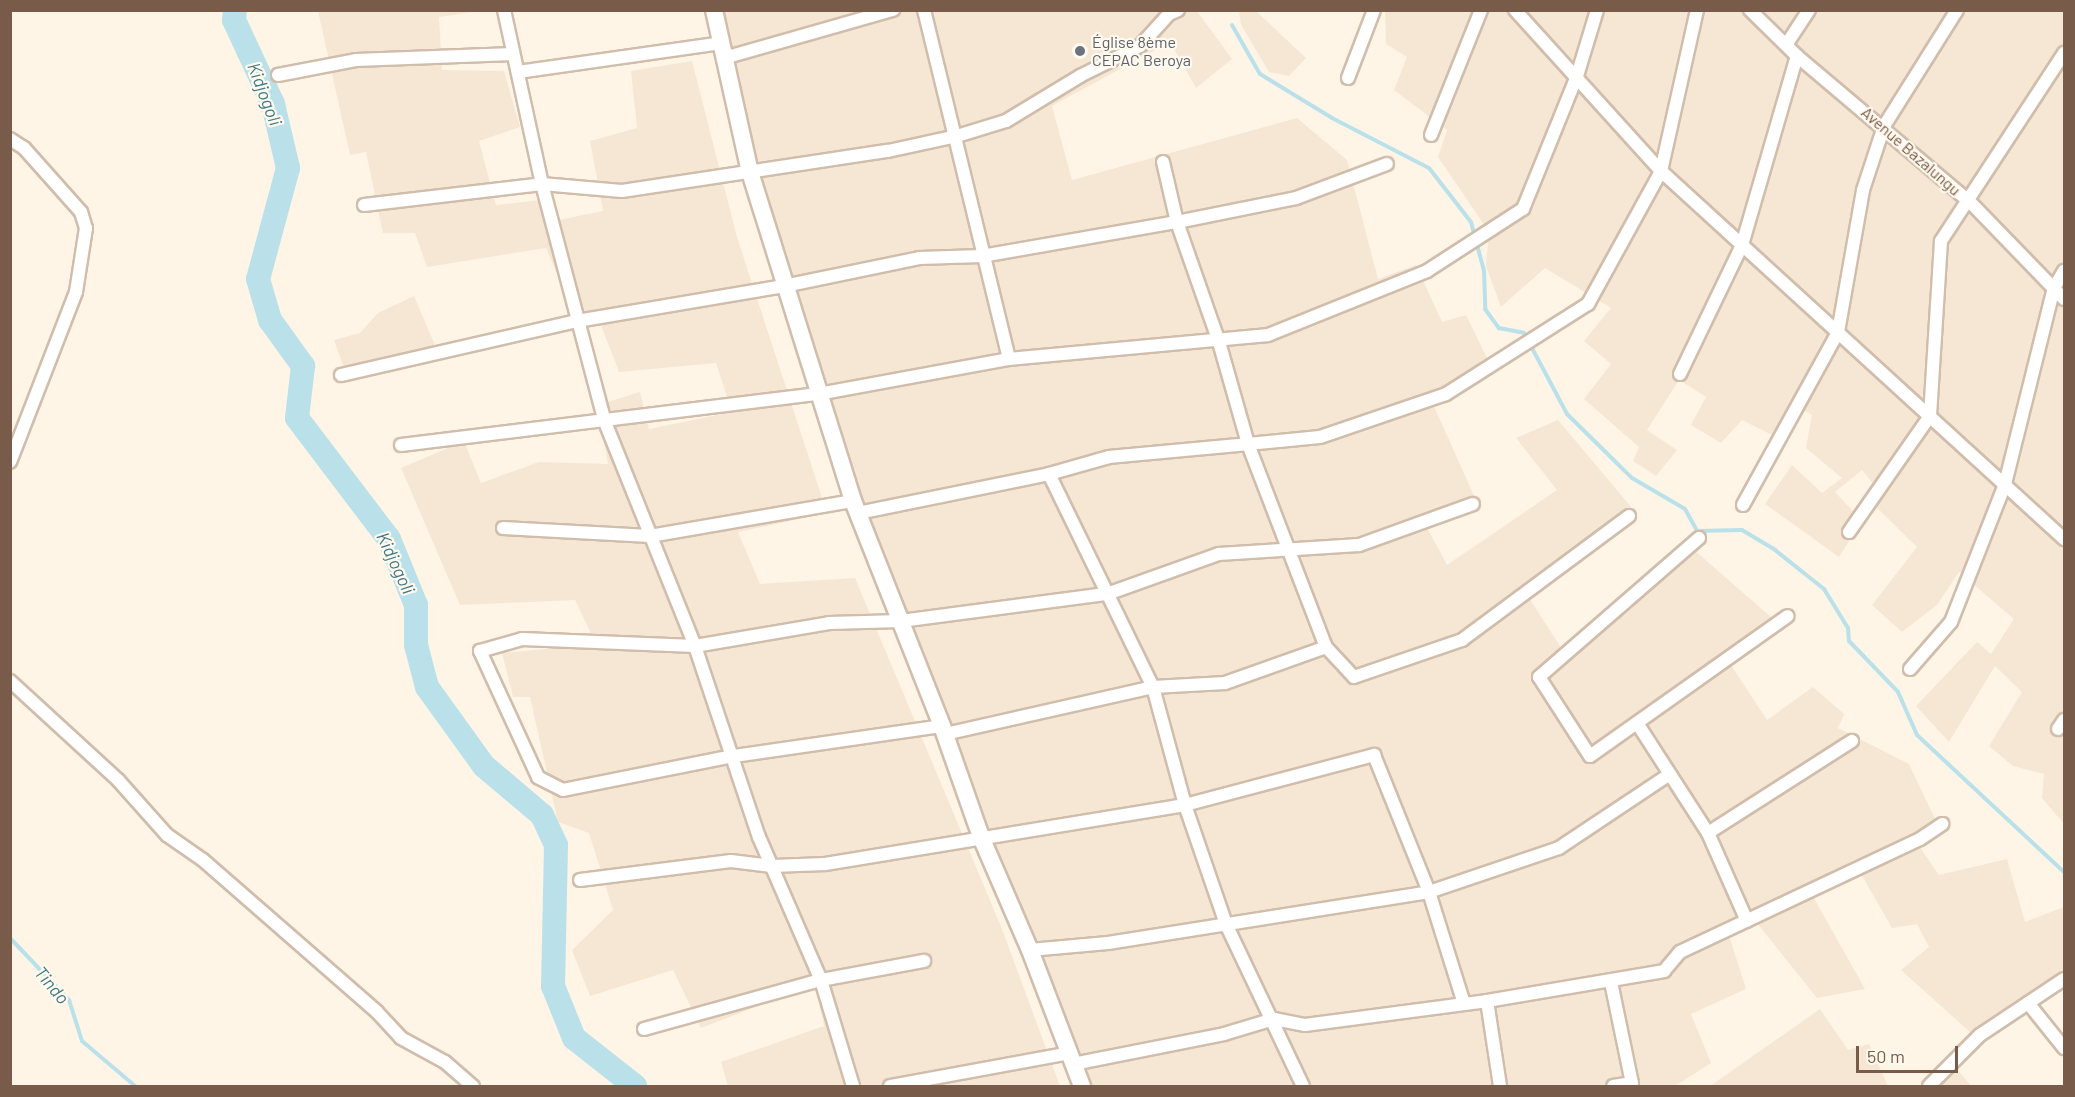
<!DOCTYPE html>
<html>
<head>
<meta charset="utf-8">
<style>
	body { margin:0 }
	#map { position:relative; width:2075px; height:1097px; overflow:hidden; background:#fef5e7; font-family:Barlow,sans-serif }
	div>[style] { position:absolute }
	[style*='--x'] { left:calc(var(--x)*1px); top:calc(var(--y)*1px); width:calc(var(--w)*1px); rotate:calc(var(--a)*1deg) }
	.residential>* { inset:0; background:#f6e7d5 }
	.stream>* { height:4px; margin:-2px; padding:0 2px; transform-origin:2px; border-radius:2px; background:#bae1e9 }
	.river>* { height:24px; margin:-12px; padding:0 12px; transform-origin:12px; border-radius:12px; background:#bae1e9 }
	.roads { filter:drop-shadow(2px 0 #d0bdab) drop-shadow(-2px 0 #d0bdab) drop-shadow(0 2px #d0bdab) drop-shadow(0 -2px #d0bdab) }
	.minor>* { height:12px; margin:-6px; padding:0 6px; transform-origin:6px; border-radius:6px; background:#fff }
	.tertiary>* { height:16px; margin:-8px; padding:0 8px; transform-origin:8px; border-radius:8px; background:#fff }
	.dots>* { width:16px; height:16px; translate:-50% -50%; box-sizing:border-box; border:3px solid #fff9ee; border-radius:50% }
	span { translate:-50% -50%; white-space:nowrap; text-align:center; line-height:1.15; -webkit-text-stroke:4.5px #fff9ee; paint-order:stroke }
	.worship-label { font-size:16px; color:#5b616d }
	.left { translate:0 -50%; text-align:left }
	.street-label { font-size:16px; color:#795b49 }
	.water-label { font-size:18px; color:#3f7987; font-style:italic }
	.frame { position:absolute; inset:0; border:12px solid #795b49; pointer-events:none }
	.scale { position:absolute; left:1856px; top:1046px; width:102px; height:27px; box-sizing:border-box; border:3px solid #795b49; border-top:0; padding-left:8px; font-size:18px; line-height:21px; white-space:nowrap; color:#795b49; -webkit-text-stroke:4px #fff9ee; paint-order:stroke }
</style>
</head>
<body>
<div id="map">
	<div class="residential">
		<div style="clip-path:polygon(318px 11px,480px 11px,439px 17px,442px 70px,504px 71px,520px 127px,479px 141px,496px 205px,540px 200px,544px 223px,603px 211px,590px 141px,637px 128px,631px 71px,692px 61px,737px 237px,827px 513px,738px 532px,760px 584px,855px 578px,1002px 929px,1060px 1086px,728px 1086px,721px 1062px,824px 1026px,815px 984px,701px 1028px,673px 970px,590px 996px,572px 950px,613px 910px,589px 833px,558px 822px,530px 697px,513px 697px,502px 653px,596px 644px,575px 600px,460px 605px,401px 468px,464px 441px,481px 483px,539px 462px,608px 464px,598px 405px,640px 392px,649px 429px,732px 412px,716px 363px,619px 372px,597px 315px,576px 317px,546px 248px,427px 267px,415px 233px,383px 233px,366px 152px,350px 155px)"></div>
		<div style="clip-path:polygon(712px 11px,1197px 11px,1232px 59px,1196px 88px,1170px 42px,1052px 106px,1072px 180px,1297px 118px,1347px 160px,1378px 279px,1416px 265px,1442px 322px,1466px 315px,1489px 362px,1429px 395px,1475px 498px,1424px 522px,1447px 565px,1557px 490px,1516px 438px,1558px 420px,1632px 508px,1524px 590px,1565px 654px,1693px 549px,1772px 618px,1729px 662px,1767px 720px,1813px 687px,1844px 714px,1838px 728px,1909px 764px,1937px 823px,1915px 840px,1939px 875px,2007px 859px,2025px 922px,2064px 907px,2064px 979px,1972px 1034px,1901px 970px,1929px 947px,1917px 924px,1892px 928px,1858px 869px,1810px 891px,1865px 989px,1817px 998px,1753px 918px,1728px 932px,1746px 989px,1691px 1014px,1711px 1063px,1675px 1086px,1076px 1086px,870px 554px,787px 295px)"></div>
		<div style="clip-path:polygon(1239px 11px,1256px 11px,1306px 58px,1289px 76px,1269px 72px,1241px 25px)"></div>
		<div style="clip-path:polygon(1385px 11px,2064px 11px,2064px 824px,2042px 798px,2044px 774px,2013px 766px,1989px 746px,2022px 692px,1995px 666px,1949px 742px,1916px 706px,1977px 642px,1991px 654px,2014px 619px,1959px 572px,1937px 605px,1902px 632px,1872px 605px,1917px 547px,1871px 502px,1879px 491px,1862px 470px,1835px 492px,1862px 521px,1839px 557px,1765px 504px,1792px 465px,1822px 493px,1842px 478px,1806px 448px,1812px 415px,1794px 405px,1772px 435px,1742px 420px,1721px 443px,1691px 425px,1706px 397px,1679px 380px,1647px 430px,1677px 450px,1656px 476px,1633px 461px,1639px 447px,1584px 399px,1611px 364px,1584px 341px,1611px 308px,1545px 268px,1501px 307px,1486px 266px,1489px 232px,1438px 157px,1447px 130px,1394px 90px,1407px 57px,1386px 44px)"></div>
		<div style="clip-path:polygon(414px 296px,440px 357px,349px 382px,334px 340px,360px 333px,378px 313px)"></div>
		<div style="clip-path:polygon(1820px 1009px,1848px 1050px,1869px 1044px,1888px 1086px,1710px 1086px)"></div>
		<div style="clip-path:polygon(1952px 1063px,1971px 1086px,1928px 1086px)"></div>
	</div>
	<div class="stream">
		<div style="--x:1232;--y:25;--w:56;--a:60.3"></div>
		<div style="--x:1260;--y:74;--w:84;--a:31.4"></div>
		<div style="--x:1332;--y:118;--w:109;--a:27.3"></div>
		<div style="--x:1429;--y:168;--w:68;--a:52.1"></div>
		<div style="--x:1471;--y:222;--w:51;--a:75.1"></div>
		<div style="--x:1484;--y:271;--w:38;--a:88"></div>
		<div style="--x:1485;--y:309;--w:24;--a:54"></div>
		<div style="--x:1499;--y:328;--w:25;--a:11"></div>
		<div style="--x:1524;--y:333;--w:92;--a:62"></div>
		<div style="--x:1567;--y:414;--w:91;--a:44.6"></div>
		<div style="--x:1632;--y:478;--w:61;--a:30.3"></div>
		<div style="--x:1685;--y:509;--w:25;--a:61"></div>
		<div style="--x:1697;--y:531;--w:45;--a:-1.3"></div>
		<div style="--x:1742;--y:530;--w:39;--a:31"></div>
		<div style="--x:1775;--y:550;--w:63;--a:38.5"></div>
		<div style="--x:1824;--y:589;--w:46;--a:58.4"></div>
		<div style="--x:1848;--y:628;--w:13;--a:86"></div>
		<div style="--x:1849;--y:641;--w:71;--a:46.1"></div>
		<div style="--x:1898;--y:692;--w:47;--a:66.2"></div>
		<div style="--x:1917;--y:735;--w:201;--a:43"></div>
		<div style="--x:10;--y:938;--w:86;--a:46.4"></div>
		<div style="--x:69;--y:1000;--w:43;--a:72.4"></div>
		<div style="--x:82;--y:1041;--w:70;--a:40.3"></div>
	</div>
	<div class="river">
		<div style="--x:235;--y:10;--w:10;--a:96"></div>
		<div style="--x:234;--y:20;--w:93;--a:65.1"></div>
		<div style="--x:273;--y:104;--w:66;--a:76.8"></div>
		<div style="--x:288;--y:168;--w:115;--a:105.1"></div>
		<div style="--x:258;--y:279;--w:43;--a:73.7"></div>
		<div style="--x:270;--y:320;--w:57;--a:54.3"></div>
		<div style="--x:303;--y:366;--w:52;--a:96.6"></div>
		<div style="--x:297;--y:418;--w:152;--a:52.8"></div>
		<div style="--x:389;--y:539;--w:71;--a:67.8"></div>
		<div style="--x:416;--y:605;--w:40;--a:90"></div>
		<div style="--x:416;--y:645;--w:43;--a:75.3"></div>
		<div style="--x:427;--y:687;--w:97;--a:54.2"></div>
		<div style="--x:484;--y:766;--w:76;--a:40.2"></div>
		<div style="--x:542;--y:815;--w:33;--a:65"></div>
		<div style="--x:556;--y:845;--w:141;--a:91.2"></div>
		<div style="--x:553;--y:986;--w:56;--a:68"></div>
		<div style="--x:574;--y:1038;--w:78;--a:38.2"></div>
	</div>
	<div class="roads">
		<div class="minor">
			<div style="--x:504;--y:10;--w:178;--a:77.7"></div>
			<div style="--x:542;--y:184;--w:246;--a:75.2"></div>
			<div style="--x:605;--y:422;--w:241;--a:68.1"></div>
			<div style="--x:695;--y:646;--w:201;--a:71.5"></div>
			<div style="--x:759;--y:837;--w:156;--a:66.6"></div>
			<div style="--x:821;--y:980;--w:111;--a:73.2"></div>
			<div style="--x:924;--y:10;--w:359;--a:76.3"></div>
			<div style="--x:1515;--y:10;--w:217;--a:47.8"></div>
			<div style="--x:1661;--y:171;--w:546;--a:42.4"></div>
			<div style="--x:1750;--y:10;--w:66;--a:44.4"></div>
			<div style="--x:1797;--y:56;--w:226;--a:40.2"></div>
			<div style="--x:1970;--y:202;--w:135;--a:45.9"></div>
			<div style="--x:1786;--y:45;--w:42;--a:-56.7"></div>
			<div style="--x:724;--y:58;--w:176;--a:-15.9"></div>
			<div style="--x:518;--y:72;--w:205;--a:-8.1"></div>
			<div style="--x:278;--y:75;--w:79;--a:-10.9"></div>
			<div style="--x:356;--y:60;--w:157;--a:-2.2"></div>
			<div style="--x:1348;--y:78;--w:73;--a:-69.1"></div>
			<div style="--x:1431;--y:135;--w:135;--a:-68.2"></div>
			<div style="--x:10;--y:139;--w:17;--a:33"></div>
			<div style="--x:24;--y:148;--w:86;--a:48.3"></div>
			<div style="--x:81;--y:212;--w:17;--a:73"></div>
			<div style="--x:86;--y:228;--w:65;--a:98.9"></div>
			<div style="--x:76;--y:292;--w:182;--a:111.2"></div>
			<div style="--x:1163;--y:162;--w:62;--a:76.9"></div>
			<div style="--x:1177;--y:222;--w:127;--a:70.7"></div>
			<div style="--x:1219;--y:342;--w:106;--a:74.1"></div>
			<div style="--x:1248;--y:444;--w:72;--a:-5.6"></div>
			<div style="--x:1320;--y:437;--w:133;--a:-18.8"></div>
			<div style="--x:1446;--y:394;--w:168;--a:-32.4"></div>
			<div style="--x:1588;--y:304;--w:152;--a:-61.2"></div>
			<div style="--x:1661;--y:171;--w:165;--a:-77.4"></div>
			<div style="--x:364;--y:205;--w:179;--a:-6.7"></div>
			<div style="--x:542;--y:184;--w:80;--a:5"></div>
			<div style="--x:622;--y:191;--w:269;--a:-8.6"></div>
			<div style="--x:888;--y:151;--w:71;--a:-12.3"></div>
			<div style="--x:957;--y:136;--w:51;--a:-17"></div>
			<div style="--x:1006;--y:121;--w:87;--a:-31.3"></div>
			<div style="--x:1080;--y:76;--w:67;--a:-26.6"></div>
			<div style="--x:1140;--y:46;--w:43;--a:-47.8"></div>
			<div style="--x:1169;--y:14;--w:10;--a:-24"></div>
			<div style="--x:1680;--y:374;--w:143;--a:-64.3"></div>
			<div style="--x:1742;--y:245;--w:197;--a:-73.8"></div>
			<div style="--x:341;--y:375;--w:242;--a:-12.9"></div>
			<div style="--x:577;--y:321;--w:210;--a:-9.6"></div>
			<div style="--x:784;--y:286;--w:138;--a:-11.7"></div>
			<div style="--x:919;--y:258;--w:63;--a:-1.8"></div>
			<div style="--x:982;--y:256;--w:198;--a:-9.9"></div>
			<div style="--x:1177;--y:222;--w:121;--a:-11.4"></div>
			<div style="--x:1296;--y:198;--w:97;--a:-20.5"></div>
			<div style="--x:401;--y:445;--w:420;--a:-7"></div>
			<div style="--x:818;--y:394;--w:194;--a:-10.4"></div>
			<div style="--x:1009;--y:359;--w:260;--a:-5.3"></div>
			<div style="--x:1268;--y:335;--w:171;--a:-21.9"></div>
			<div style="--x:1427;--y:271;--w:114;--a:-32.9"></div>
			<div style="--x:1523;--y:209;--w:144;--a:-67.9"></div>
			<div style="--x:1577;--y:76;--w:69;--a:-73.1"></div>
			<div style="--x:1049;--y:474;--w:237;--a:64"></div>
			<div style="--x:1153;--y:687;--w:122;--a:74.8"></div>
			<div style="--x:1185;--y:805;--w:126;--a:71"></div>
			<div style="--x:1226;--y:924;--w:179;--a:64.6"></div>
			<div style="--x:1743;--y:505;--w:197;--a:-61.2"></div>
			<div style="--x:1838;--y:332;--w:144;--a:-80"></div>
			<div style="--x:1863;--y:190;--w:67;--a:-71.8"></div>
			<div style="--x:1884;--y:126;--w:137;--a:-57.8"></div>
			<div style="--x:858;--y:513;--w:195;--a:-11.5"></div>
			<div style="--x:1049;--y:474;--w:62;--a:-15.8"></div>
			<div style="--x:1109;--y:457;--w:140;--a:-5.3"></div>
			<div style="--x:1248;--y:444;--w:217;--a:69"></div>
			<div style="--x:1326;--y:647;--w:41;--a:47"></div>
			<div style="--x:1354;--y:677;--w:114;--a:-18.9"></div>
			<div style="--x:1462;--y:640;--w:208;--a:-36.6"></div>
			<div style="--x:503;--y:528;--w:147;--a:3.1"></div>
			<div style="--x:650;--y:536;--w:206;--a:-9.8"></div>
			<div style="--x:1849;--y:532;--w:141;--a:-55.1"></div>
			<div style="--x:1930;--y:416;--w:175;--a:-86.4"></div>
			<div style="--x:1941;--y:241;--w:225;--a:-56.8"></div>
			<div style="--x:1699;--y:538;--w:212;--a:139"></div>
			<div style="--x:1539;--y:677;--w:94;--a:57.2"></div>
			<div style="--x:1590;--y:756;--w:242;--a:-35.3"></div>
			<div style="--x:1910;--y:669;--w:62;--a:-48.9"></div>
			<div style="--x:1951;--y:622;--w:148;--a:-68.6"></div>
			<div style="--x:2005;--y:484;--w:202;--a:-76"></div>
			<div style="--x:2054;--y:288;--w:20;--a:-60"></div>
			<div style="--x:10;--y:681;--w:147;--a:42.5"></div>
			<div style="--x:118;--y:780;--w:74;--a:48.3"></div>
			<div style="--x:167;--y:835;--w:44;--a:34.8"></div>
			<div style="--x:203;--y:860;--w:231;--a:41.1"></div>
			<div style="--x:377;--y:1012;--w:35;--a:47"></div>
			<div style="--x:401;--y:1038;--w:50;--a:28.6"></div>
			<div style="--x:445;--y:1062;--w:37;--a:41"></div>
			<div style="--x:1637;--y:723;--w:131;--a:57.2"></div>
			<div style="--x:1708;--y:833;--w:96;--a:66.1"></div>
			<div style="--x:942;--y:726;--w:211;--a:171.8"></div>
			<div style="--x:733;--y:756;--w:173;--a:168.7"></div>
			<div style="--x:563;--y:790;--w:28;--a:-153"></div>
			<div style="--x:538;--y:777;--w:139;--a:-114.7"></div>
			<div style="--x:480;--y:651;--w:44;--a:-15.9"></div>
			<div style="--x:522;--y:639;--w:173;--a:2.3"></div>
			<div style="--x:695;--y:646;--w:136;--a:-9.7"></div>
			<div style="--x:829;--y:623;--w:72;--a:-1.6"></div>
			<div style="--x:901;--y:621;--w:208;--a:-7.5"></div>
			<div style="--x:1107;--y:594;--w:119;--a:-19.7"></div>
			<div style="--x:1219;--y:554;--w:140;--a:-3.7"></div>
			<div style="--x:1359;--y:545;--w:121;--a:-19.8"></div>
			<div style="--x:2058;--y:729;--w:11;--a:-56"></div>
			<div style="--x:945;--y:734;--w:213;--a:-12.7"></div>
			<div style="--x:1153;--y:687;--w:72;--a:-3.2"></div>
			<div style="--x:1225;--y:683;--w:107;--a:-19.6"></div>
			<div style="--x:1708;--y:833;--w:171;--a:-32.6"></div>
			<div style="--x:580;--y:880;--w:152;--a:-7.2"></div>
			<div style="--x:731;--y:861;--w:41;--a:7"></div>
			<div style="--x:772;--y:866;--w:53;--a:-2.2"></div>
			<div style="--x:825;--y:864;--w:365;--a:-9.3"></div>
			<div style="--x:1185;--y:805;--w:196;--a:-14.8"></div>
			<div style="--x:1374;--y:755;--w:148;--a:68.1"></div>
			<div style="--x:1429;--y:892;--w:117;--a:72.6"></div>
			<div style="--x:1030;--y:950;--w:78;--a:-5.1"></div>
			<div style="--x:1108;--y:943;--w:325;--a:-9"></div>
			<div style="--x:1429;--y:892;--w:137;--a:-18.7"></div>
			<div style="--x:1559;--y:848;--w:133;--a:-33.7"></div>
			<div style="--x:1611;--y:982;--w:103;--a:78.3"></div>
			<div style="--x:1632;--y:1083;--w:19;--a:171"></div>
			<div style="--x:1487;--y:1001;--w:86;--a:81.3"></div>
			<div style="--x:2028;--y:1003;--w:58;--a:51.3"></div>
			<div style="--x:644;--y:1029;--w:184;--a:-15.5"></div>
			<div style="--x:821;--y:980;--w:105;--a:-10.5"></div>
			<div style="--x:1073;--y:1064;--w:154;--a:-11.2"></div>
			<div style="--x:1224;--y:1034;--w:52;--a:-16.7"></div>
			<div style="--x:1274;--y:1019;--w:32;--a:11"></div>
			<div style="--x:1305;--y:1025;--w:184;--a:-7.5"></div>
			<div style="--x:1487;--y:1001;--w:180;--a:-9.6"></div>
			<div style="--x:1664;--y:971;--w:25;--a:-50"></div>
			<div style="--x:1680;--y:952;--w:265;--a:-25.2"></div>
			<div style="--x:1920;--y:839;--w:27;--a:-34"></div>
			<div style="--x:890;--y:1086;--w:182;--a:-10.4"></div>
			<div style="--x:1929;--y:1086;--w:72;--a:-45"></div>
			<div style="--x:1980;--y:1035;--w:101;--a:-33.7"></div>
		</div>
		<div class="tertiary">
			<div style="--x:714;--y:10;--w:166;--a:77.5"></div>
			<div style="--x:750;--y:172;--w:345;--a:72.6"></div>
			<div style="--x:853;--y:501;--w:242;--a:68.4"></div>
			<div style="--x:942;--y:726;--w:118;--a:70.6"></div>
			<div style="--x:981;--y:837;--w:123;--a:66.6"></div>
			<div style="--x:1030;--y:950;--w:146;--a:69.1"></div>
		</div>
	</div>
	<div class="dots">
		<div style="left:1080px;top:51px;background:#6b7280"></div>
	</div>
	<div class="worship-label">
		<span class="left" style="left:1092px;top:51px">Église 8ème<br>CEPAC Beroya</span>
	</div>
	<div class="street-label">
		<span style="left:1911px;top:151px;rotate:41deg">Avenue Bazalungu</span>
	</div>
	<div class="water-label">
		<span style="left:265px;top:94px;rotate:69deg">Kidjogoli</span>
		<span style="left:396px;top:563px;rotate:65deg">Kidjogoli</span>
		<span style="left:52px;top:985px;rotate:50deg">Tindo</span>
	</div>
	<div class="frame"></div>
	<div class="scale">50 m</div>
</div>
</body>
</html>
